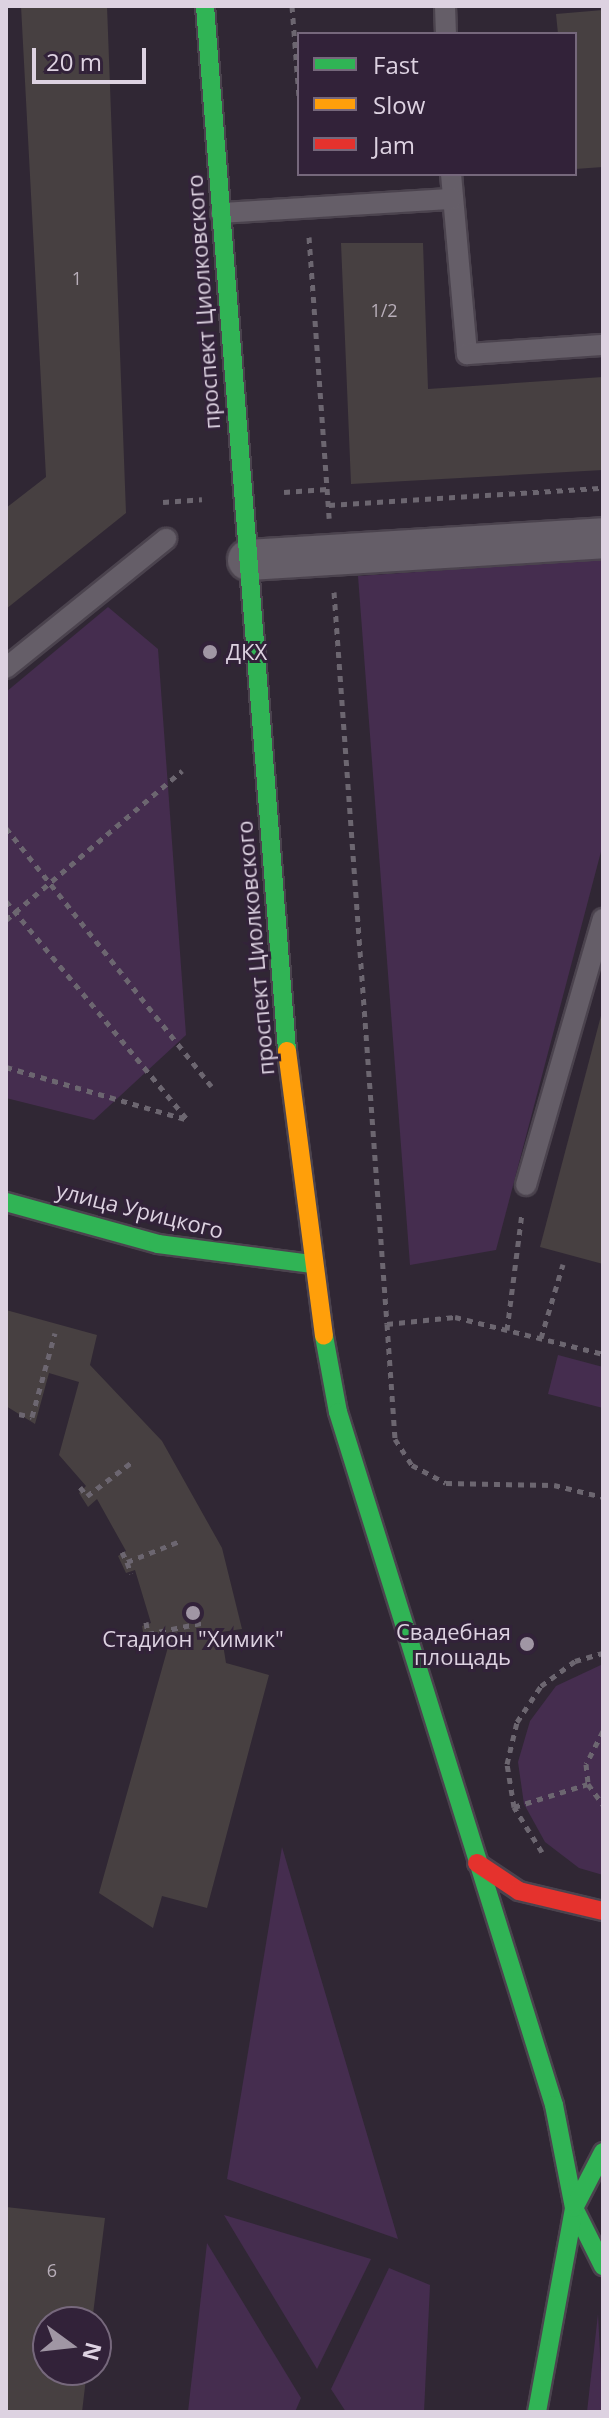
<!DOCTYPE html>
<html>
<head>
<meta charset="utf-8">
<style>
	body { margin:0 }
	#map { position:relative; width:609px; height:2418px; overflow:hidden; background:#302734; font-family:"Open Sans",sans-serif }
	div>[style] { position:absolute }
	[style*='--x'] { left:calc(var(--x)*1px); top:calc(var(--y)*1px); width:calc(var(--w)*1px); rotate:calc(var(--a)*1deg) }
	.green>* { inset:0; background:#452d4f }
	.building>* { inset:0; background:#474041 }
	.path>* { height:5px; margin-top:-2.5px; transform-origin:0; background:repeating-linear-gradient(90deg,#6c6670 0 6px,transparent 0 12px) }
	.roads { filter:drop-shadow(2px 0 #4b434e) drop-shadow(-2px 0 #4b434e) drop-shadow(0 2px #4b434e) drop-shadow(0 -2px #4b434e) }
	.lane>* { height:20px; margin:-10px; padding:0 10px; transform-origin:10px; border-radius:10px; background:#655e68 }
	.street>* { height:40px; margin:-20px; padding:0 20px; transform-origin:20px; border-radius:20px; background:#655e68 }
	.fast>* { height:18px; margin:-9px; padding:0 9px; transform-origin:9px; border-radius:9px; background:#30b455 }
	.slow>* { height:18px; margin:-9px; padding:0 9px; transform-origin:9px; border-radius:9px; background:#ff9f0a }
	.jam>* { height:18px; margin:-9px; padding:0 9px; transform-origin:9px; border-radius:9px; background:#e5322d }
	.dots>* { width:22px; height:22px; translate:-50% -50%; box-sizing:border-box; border:4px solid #322239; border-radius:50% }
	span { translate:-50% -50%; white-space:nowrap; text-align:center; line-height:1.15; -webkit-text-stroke:6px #322239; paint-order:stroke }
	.number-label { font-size:18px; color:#b8aeb9 }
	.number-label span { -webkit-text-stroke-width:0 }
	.street-label { font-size:22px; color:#ddd2e1 }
	.poi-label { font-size:22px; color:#ddd2e1 }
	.left { translate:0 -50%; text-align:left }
	.right { translate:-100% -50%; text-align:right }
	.frame { position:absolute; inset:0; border:8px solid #ddd2e1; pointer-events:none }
	.legend { position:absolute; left:297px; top:32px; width:280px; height:144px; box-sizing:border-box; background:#322239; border:2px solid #76687c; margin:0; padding:10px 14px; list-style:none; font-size:24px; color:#ddd2e1 }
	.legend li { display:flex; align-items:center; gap:16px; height:40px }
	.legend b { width:40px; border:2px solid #76687c }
	.north { position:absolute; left:32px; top:2306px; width:80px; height:80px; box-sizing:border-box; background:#322239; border:2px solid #76687c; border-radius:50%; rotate:105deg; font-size:22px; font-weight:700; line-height:32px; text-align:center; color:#ddd2e1 }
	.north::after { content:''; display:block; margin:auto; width:28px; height:36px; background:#a096a4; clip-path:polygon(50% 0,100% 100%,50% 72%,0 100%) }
	.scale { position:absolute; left:32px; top:48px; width:114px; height:36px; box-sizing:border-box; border:4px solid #ddd2e1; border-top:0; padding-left:10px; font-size:24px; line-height:28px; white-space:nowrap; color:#ddd2e1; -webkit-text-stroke:6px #322239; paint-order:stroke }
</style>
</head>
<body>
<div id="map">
	<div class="green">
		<div style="clip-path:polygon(603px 559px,603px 844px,496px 1250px,410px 1265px,358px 576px)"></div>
		<div style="clip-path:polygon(108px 607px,158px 649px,186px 1035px,94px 1120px,6px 1098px,6px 692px)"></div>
		<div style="clip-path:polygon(558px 1355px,603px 1367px,603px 1408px,548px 1394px)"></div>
		<div style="clip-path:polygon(603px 1664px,603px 1875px,579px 1868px,545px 1842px,524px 1804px,518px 1762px,530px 1721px,556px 1686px)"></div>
		<div style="clip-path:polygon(282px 1847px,398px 2239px,227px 2179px)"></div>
		<div style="clip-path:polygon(224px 2215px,371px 2259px,317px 2369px)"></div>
		<div style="clip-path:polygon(207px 2243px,301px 2398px,295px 2412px,188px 2412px)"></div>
		<div style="clip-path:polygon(389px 2268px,430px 2285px,424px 2412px,346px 2412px,331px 2389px)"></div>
		<div style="clip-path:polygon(598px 2314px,603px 2412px,587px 2412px)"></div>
	</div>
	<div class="building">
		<div style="clip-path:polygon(21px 6px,107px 6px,126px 513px,6px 609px,6px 508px,46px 477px)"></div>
		<div style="clip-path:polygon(603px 10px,603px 167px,575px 169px,575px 34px,558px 34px,556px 14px)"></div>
		<div style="clip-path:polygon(341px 243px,423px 243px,428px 389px,603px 377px,603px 470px,351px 484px)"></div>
		<div style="clip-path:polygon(602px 1012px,603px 1012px,603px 1264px,540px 1247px)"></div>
		<div style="clip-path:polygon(6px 1310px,97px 1335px,90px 1365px,162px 1441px,222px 1548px,242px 1629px,221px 1632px,226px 1663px,269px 1675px,207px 1908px,162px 1896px,153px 1928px,99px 1893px,170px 1640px,145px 1643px,142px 1626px,151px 1623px,135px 1570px,126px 1573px,118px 1556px,126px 1551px,97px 1499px,88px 1507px,79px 1493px,86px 1486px,59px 1455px,79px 1382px,49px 1373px,35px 1424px,6px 1406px)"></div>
		<div style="clip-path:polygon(6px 2207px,105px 2218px,92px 2322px,48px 2322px,48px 2370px,87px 2370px,82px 2412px,6px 2412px)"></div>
	</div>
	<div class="path">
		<div style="--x:292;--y:6;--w:91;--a:85.6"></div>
		<div style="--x:309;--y:237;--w:282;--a:85.9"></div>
		<div style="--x:284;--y:492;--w:43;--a:-4"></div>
		<div style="--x:163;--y:502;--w:39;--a:-4"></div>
		<div style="--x:329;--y:505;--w:275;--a:-3.6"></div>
		<div style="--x:334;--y:592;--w:734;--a:85.86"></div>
		<div style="--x:387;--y:1324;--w:68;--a:-5.9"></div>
		<div style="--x:455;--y:1317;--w:153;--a:14"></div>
		<div style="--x:6;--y:828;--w:330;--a:51.5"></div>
		<div style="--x:6;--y:901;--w:285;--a:50.3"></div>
		<div style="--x:6;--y:920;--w:231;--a:-40.3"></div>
		<div style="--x:6;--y:1067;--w:186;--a:16.2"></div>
		<div style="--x:387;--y:1324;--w:115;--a:86"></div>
		<div style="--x:395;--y:1439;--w:31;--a:57"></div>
		<div style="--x:412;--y:1465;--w:38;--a:28"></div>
		<div style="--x:446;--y:1483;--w:108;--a:1.1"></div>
		<div style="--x:554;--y:1485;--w:50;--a:13.8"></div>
		<div style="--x:507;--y:1330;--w:118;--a:-82.7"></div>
		<div style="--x:541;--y:1338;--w:77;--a:-73.4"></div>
		<div style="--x:19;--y:1414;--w:13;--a:13"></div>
		<div style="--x:32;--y:1417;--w:87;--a:-74.7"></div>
		<div style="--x:80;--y:1487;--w:11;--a:52"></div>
		<div style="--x:87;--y:1496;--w:56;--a:-37.1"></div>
		<div style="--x:122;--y:1552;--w:11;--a:63"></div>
		<div style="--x:127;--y:1562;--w:57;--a:-21.6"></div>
		<div style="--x:127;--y:1562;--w:12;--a:70"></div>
		<div style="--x:146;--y:1622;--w:12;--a:81"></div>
		<div style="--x:148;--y:1634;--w:59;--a:-11.7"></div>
		<div style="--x:603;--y:1731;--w:37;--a:117"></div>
		<div style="--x:586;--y:1764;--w:20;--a:84"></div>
		<div style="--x:588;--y:1784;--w:26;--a:54"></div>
		<div style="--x:514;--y:1807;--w:77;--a:-17.3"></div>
		<div style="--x:542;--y:1852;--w:53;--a:-121.9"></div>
		<div style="--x:514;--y:1807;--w:44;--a:-99.2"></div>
		<div style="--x:507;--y:1764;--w:43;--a:-76.6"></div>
		<div style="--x:517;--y:1722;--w:43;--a:-56.3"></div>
		<div style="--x:541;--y:1686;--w:42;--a:-36.3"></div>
		<div style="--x:575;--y:1661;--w:29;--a:-16"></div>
	</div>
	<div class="roads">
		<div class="lane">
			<div style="--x:445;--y:6;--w:28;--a:88"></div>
			<div style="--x:451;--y:174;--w:181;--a:84.9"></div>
			<div style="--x:467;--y:354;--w:136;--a:-3.8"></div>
			<div style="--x:221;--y:213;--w:231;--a:-3.5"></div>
			<div style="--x:6;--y:668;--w:206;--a:-38.9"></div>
			<div style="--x:526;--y:1185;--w:277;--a:-73.9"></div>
		</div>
		<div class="street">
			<div style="--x:248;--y:560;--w:356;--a:-3.5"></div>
		</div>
		<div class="fast">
			<div style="--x:205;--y:6;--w:1048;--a:85.51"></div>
			<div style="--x:6;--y:1202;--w:158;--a:15.4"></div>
			<div style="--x:158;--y:1244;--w:154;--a:7.4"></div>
			<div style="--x:324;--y:1336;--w:77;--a:79.6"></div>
			<div style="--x:338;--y:1412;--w:726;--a:72.69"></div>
			<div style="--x:554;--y:2105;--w:105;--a:79"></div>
			<div style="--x:574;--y:2208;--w:65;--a:63.4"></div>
			<div style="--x:537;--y:2412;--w:207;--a:-79.7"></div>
			<div style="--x:574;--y:2208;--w:63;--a:-62.6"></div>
		</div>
		<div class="slow">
			<div style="--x:287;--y:1051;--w:287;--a:82.6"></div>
		</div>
		<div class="jam">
			<div style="--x:477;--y:1863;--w:50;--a:33.7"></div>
			<div style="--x:519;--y:1891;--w:86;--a:13.4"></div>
		</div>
	</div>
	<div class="dots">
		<div style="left:210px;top:652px;background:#a096a4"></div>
		<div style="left:193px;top:1613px;background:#a096a4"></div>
		<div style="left:527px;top:1644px;background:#a096a4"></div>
	</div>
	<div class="number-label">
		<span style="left:77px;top:278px">1</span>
		<span style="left:384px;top:310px">1/2</span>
		<span style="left:52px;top:2270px">6</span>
	</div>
	<div class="street-label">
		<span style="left:203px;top:302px;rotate:-94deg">проспект Циолковского</span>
		<span style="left:255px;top:948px;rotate:-95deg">проспект Циолковского</span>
		<span style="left:140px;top:1210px;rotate:14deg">улица Урицкого</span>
	</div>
	<div class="poi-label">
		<span class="left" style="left:226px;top:652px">ДКХ</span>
		<span class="right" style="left:511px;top:1644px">Свадебная<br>площадь</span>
		<span style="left:193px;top:1639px">Стадион "Химик"</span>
	</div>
	<div class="frame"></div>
	<ul class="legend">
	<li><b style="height:10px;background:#30b455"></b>Fast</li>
	<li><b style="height:10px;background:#ff9f0a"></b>Slow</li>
	<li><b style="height:10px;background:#e5322d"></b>Jam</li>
	</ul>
	<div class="north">N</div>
	<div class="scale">20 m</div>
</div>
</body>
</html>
